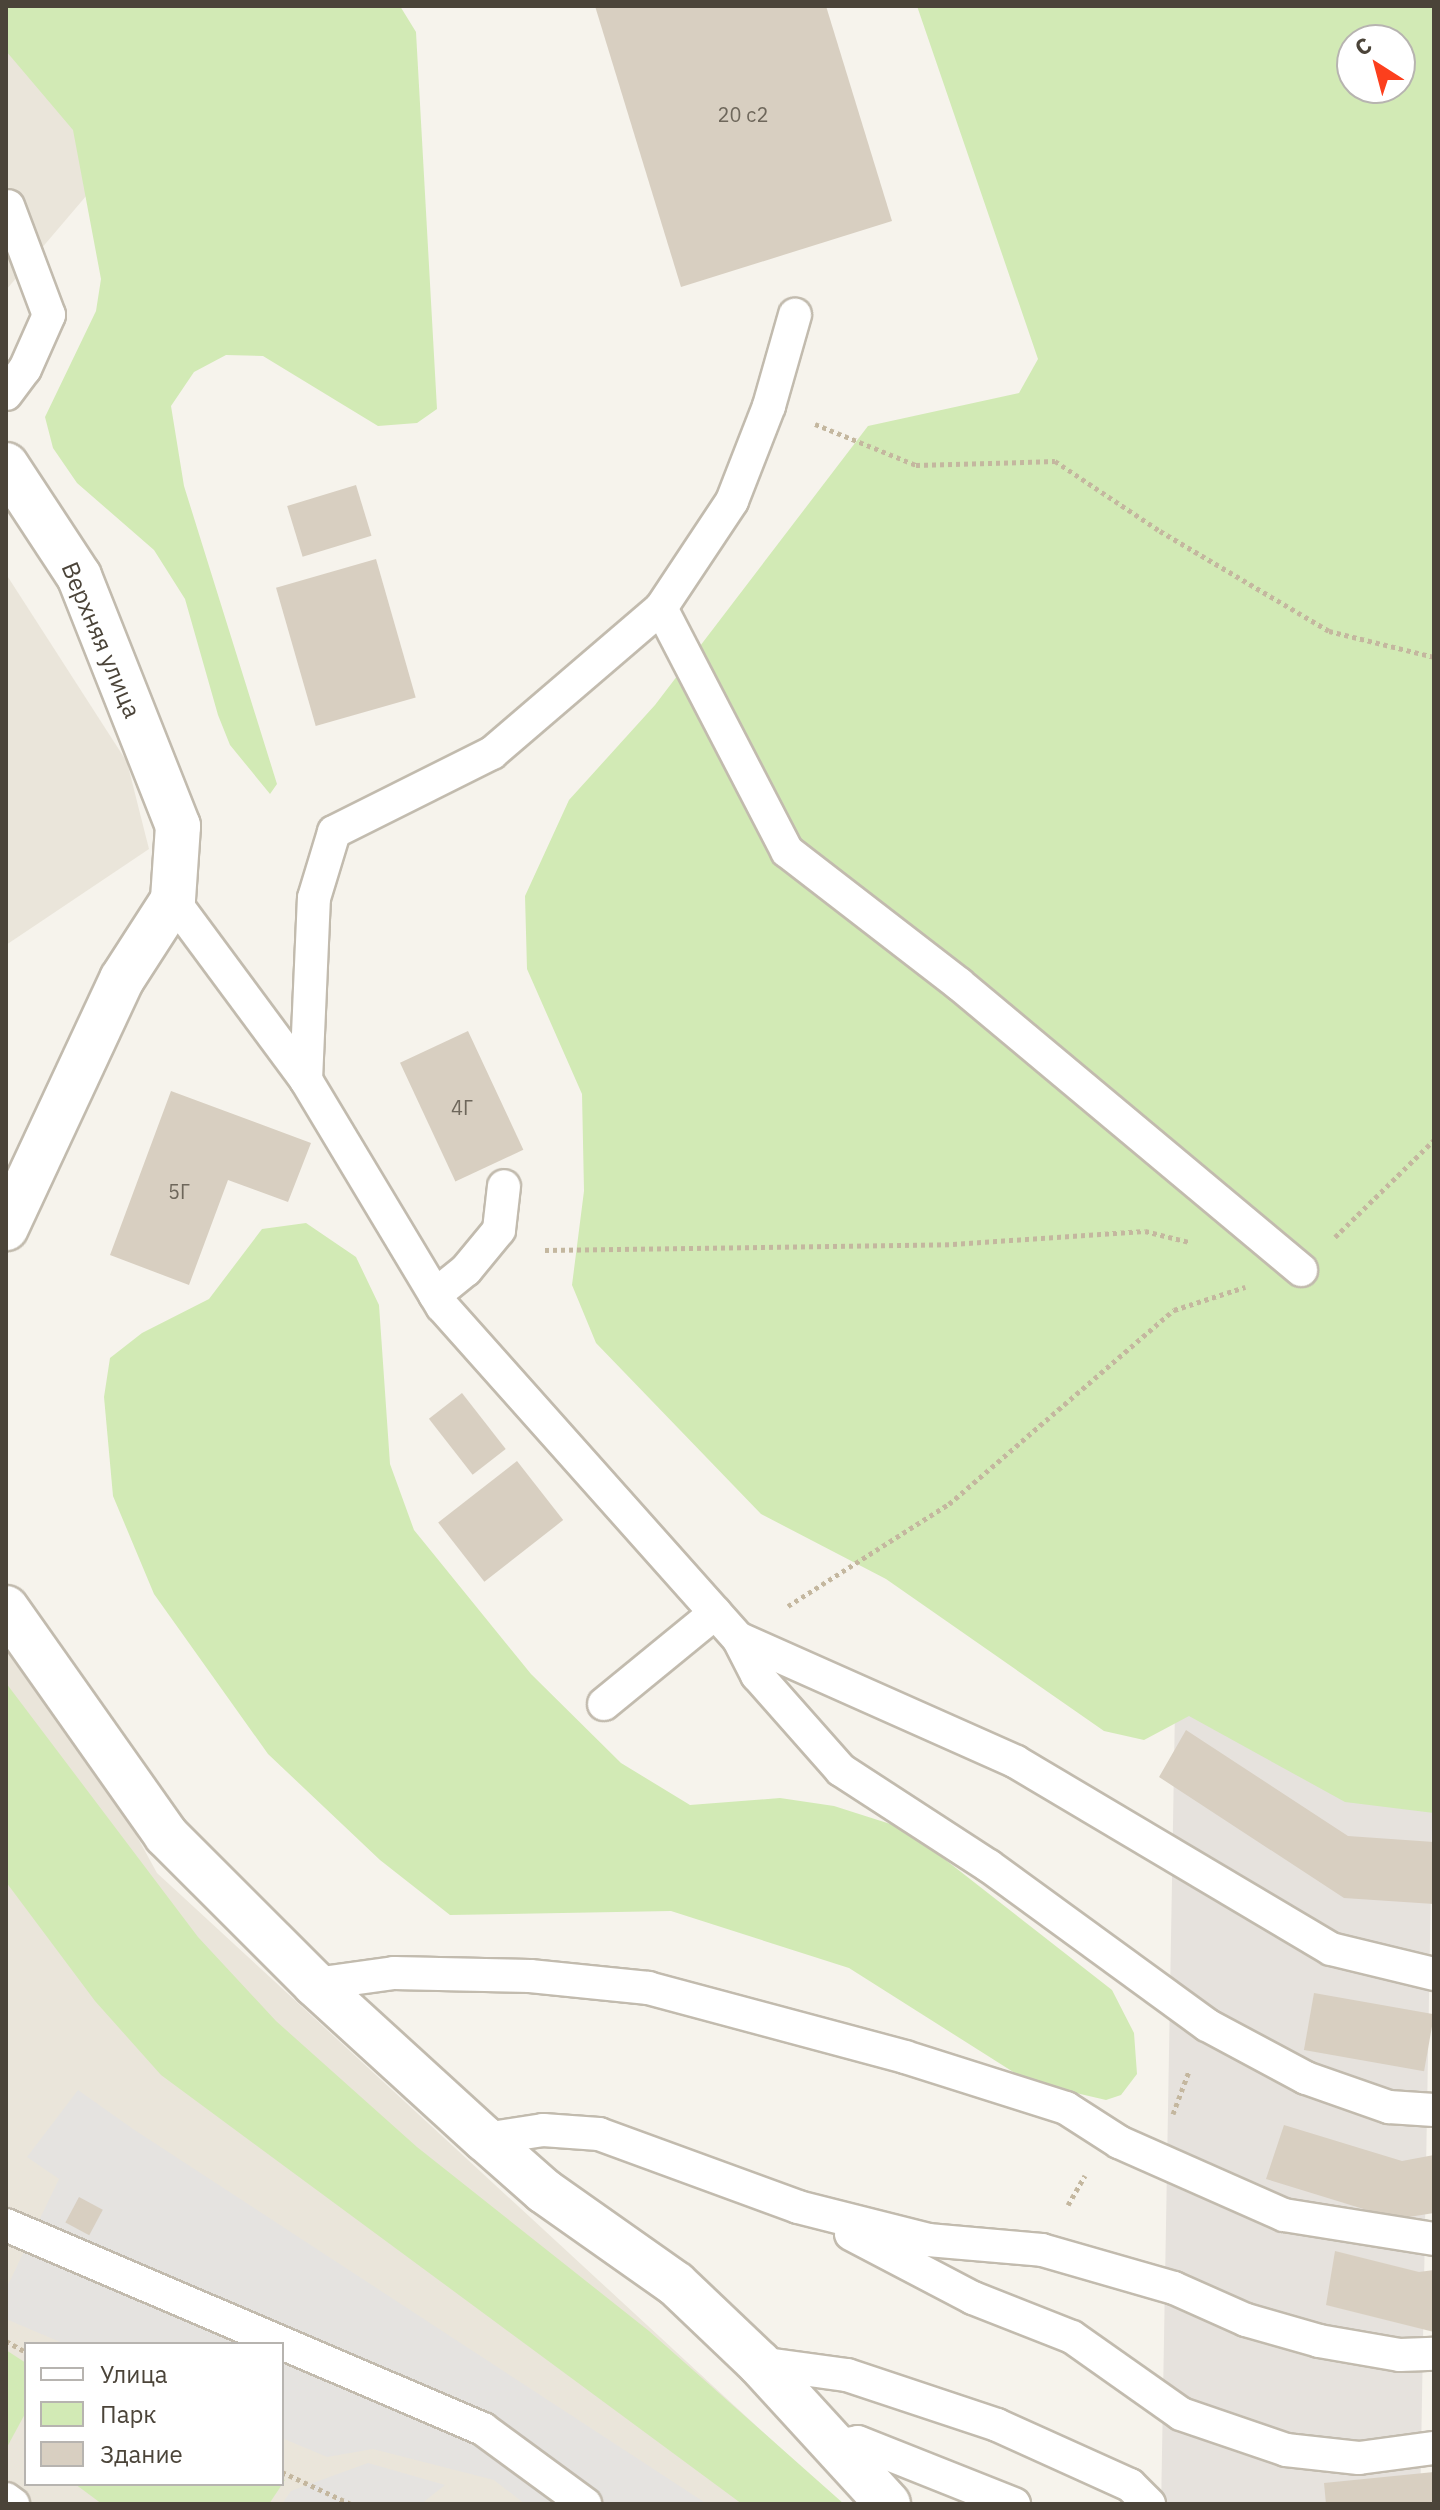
<!DOCTYPE html>
<html>
<head>
<meta charset="utf-8">
<style>
	body { margin:0 }
	#map { position:relative; width:1440px; height:2510px; overflow:hidden; background:#f6f3ec; font-family:"IBM Plex Sans",sans-serif }
	div>[style] { position:absolute }
	[style*='--x'] { left:calc(var(--x)*1px); top:calc(var(--y)*1px); width:calc(var(--w)*1px); rotate:calc(var(--a)*1deg) }
	.residential>* { inset:0; background:#eae5da }
	.industrial>* { inset:0; background:#e6e2dd; transform-origin:0 0 }
	.green>* { inset:0; background:#d2eab5 }
	.parking>* { inset:0; background:#e5e3e0 }
	.building>* { inset:0; background:#d8cfc1; transform-origin:0 0 }
	.path>* { height:5px; margin-top:-2.5px; transform-origin:0; background:repeating-linear-gradient(90deg,#c4b79f 0 4px,transparent 0 8px) }
	.roads { filter:drop-shadow(2px 0 #c2bbae) drop-shadow(-2px 0 #c2bbae) drop-shadow(0 2px #c2bbae) drop-shadow(0 -2px #c2bbae) }
	.lane>* { height:32px; margin:-16px; padding:0 16px; transform-origin:16px; border-radius:16px; background:#fff }
	.street>* { height:44px; margin:-22px; padding:0 22px; transform-origin:22px; border-radius:22px; background:#fff }
	span { translate:-50% -50%; white-space:nowrap; text-align:center; line-height:1.15; -webkit-text-stroke:7px #fff; paint-order:stroke }
	.number-label { font-size:20px; color:#6e675b }
	.number-label span { -webkit-text-stroke-width:0 }
	.street-label { font-size:24px; color:#4b4439 }
	.frame { position:absolute; inset:0; border:8px solid #4b4439; pointer-events:none }
	.legend { position:absolute; left:24px; top:2342px; width:260px; height:144px; box-sizing:border-box; background:#fff; border:2px solid #b7b4b0; margin:0; padding:10px 14px; list-style:none; font-size:24px; color:#4b4439 }
	.legend li { display:flex; align-items:center; gap:16px; height:40px }
	.legend b { width:40px; border:2px solid #b7b4b0 }
	.north { position:absolute; left:1336px; top:24px; width:80px; height:80px; box-sizing:border-box; background:#fff; border:2px solid #b7b4b0; border-radius:50%; rotate:324deg; font-size:22px; font-weight:700; line-height:32px; text-align:center; color:#4b4439 }
	.north::after { content:''; display:block; margin:auto; width:28px; height:36px; background:#fc3f1d; clip-path:polygon(50% 0,100% 100%,50% 72%,0 100%) }
</style>
</head>
<body>
<div id="map">
	<div class="residential">
		<div style="clip-path:polygon(6px 6px,248px 6px,6px 290px)"></div>
		<div style="clip-path:polygon(6px 574px,127px 762px,149px 849px,6px 945px)"></div>
		<div style="clip-path:polygon(evenodd,6px 1597px,157px 1873px,841px 2504px,6px 2504px,6px 1597px,26px 2344px,282px 2344px,282px 2484px,26px 2484px,26px 2344px)"></div>
	</div>
	<div class="industrial">
		<div style="left:1175px;top:1709px;width:259px;height:795px;rotate:1deg"></div>
	</div>
	<div class="green">
		<div style="clip-path:polygon(6px 6px,400px 6px,416px 32px,437px 409px,417px 423px,378px 426px,263px 356px,226px 355px,194px 372px,171px 406px,184px 486px,277px 784px,270px 794px,230px 745px,218px 715px,185px 599px,154px 550px,77px 483px,53px 448px,45px 417px,96px 311px,101px 279px,73px 130px,6px 51px)"></div>
		<div style="clip-path:polygon(evenodd,917px 6px,1434px 6px,1434px 1813px,1345px 1802px,1189px 1716px,1144px 1740px,1104px 1731px,886px 1579px,761px 1514px,596px 1343px,572px 1285px,584px 1191px,582px 1094px,527px 969px,525px 896px,569px 800px,655px 705px,868px 426px,1019px 393px,1038px 359px,917px 6px,1352px 40px,1400px 40px,1400px 88px,1352px 88px,1352px 40px)"></div>
		<div style="clip-path:polygon(306px 1223px,356px 1257px,379px 1305px,390px 1464px,414px 1530px,531px 1674px,621px 1763px,690px 1805px,780px 1798px,834px 1806px,906px 1829px,1112px 1990px,1134px 2033px,1137px 2074px,1121px 2095px,1106px 2100px,1029px 2082px,849px 1968px,671px 1911px,450px 1915px,380px 1860px,268px 1754px,154px 1594px,113px 1496px,104px 1397px,110px 1358px,142px 1333px,209px 1299px,262px 1229px)"></div>
		<div style="clip-path:polygon(6px 1683px,198px 1937px,276px 2021px,417px 2147px,649px 2331px,844px 2504px,742px 2504px,161px 2075px,95px 2001px,6px 1882px)"></div>
		<div style="clip-path:polygon(6px 2350px,26px 2363px,26px 2412px,6px 2449px)"></div>
		<div style="clip-path:polygon(282px 2479px,285px 2480px,269px 2504px,102px 2504px,75px 2484px,282px 2484px)"></div>
	</div>
	<div class="parking">
		<div style="clip-path:polygon(78px 2090px,133px 2129px,707px 2504px,525px 2504px,494px 2480px,373px 2449px,327px 2457px,282px 2438px,282px 2344px,65px 2344px,6px 2319px,6px 2289px,59px 2179px,27px 2157px)"></div>
		<div style="clip-path:polygon(368px 2463px,445px 2485px,421px 2504px,282px 2504px,291px 2491px)"></div>
	</div>
	<div class="building">
		<div style="clip-path:polygon(595px 6px,826px 6px,892px 221px,681px 287px)"></div>
		<div style="left:356px;top:485px;width:53px;height:72px;rotate:73deg"></div>
		<div style="left:376px;top:559px;width:144px;height:104px;rotate:74deg"></div>
		<div style="left:468px;top:1031px;width:131px;height:75px;rotate:65deg"></div>
		<div style="clip-path:polygon(171px 1091px,311px 1143px,288px 1202px,228px 1180px,189px 1285px,110px 1255px)"></div>
		<div style="left:462px;top:1393px;width:71px;height:42px;rotate:52deg"></div>
		<div style="left:517px;top:1461px;width:75px;height:100px;rotate:52deg"></div>
		<div style="clip-path:polygon(1186px 1730px,1348px 1836px,1434px 1842px,1434px 1904px,1344px 1898px,1159px 1777px)"></div>
		<div style="left:1314px;top:1993px;width:122px;height:58px;rotate:10deg"></div>
		<div style="clip-path:polygon(1284px 2125px,1402px 2161px,1434px 2155px,1434px 2213px,1396px 2219px,1266px 2179px)"></div>
		<div style="left:79px;top:2197px;width:27px;height:29px;rotate:28deg"></div>
		<div style="clip-path:polygon(1335px 2251px,1419px 2272px,1434px 2270px,1434px 2332px,1326px 2305px)"></div>
		<div style="clip-path:polygon(1434px 2472px,1434px 2504px,1326px 2504px,1324px 2483px)"></div>
	</div>
	<div class="path">
		<div style="--x:815;--y:424;--w:109;--a:22.1"></div>
		<div style="--x:916;--y:465;--w:139;--a:-1.6"></div>
		<div style="--x:1055;--y:461;--w:126;--a:33.7"></div>
		<div style="--x:1160;--y:531;--w:196;--a:30.6"></div>
		<div style="--x:1329;--y:631;--w:108;--a:13.9"></div>
		<div style="--x:1335;--y:1237;--w:139;--a:-44.4"></div>
		<div style="--x:545;--y:1250;--w:408;--a:-0.8"></div>
		<div style="--x:953;--y:1244;--w:192;--a:-3.9"></div>
		<div style="--x:1145;--y:1231;--w:45;--a:14"></div>
		<div style="--x:788;--y:1606;--w:191;--a:-32.4"></div>
		<div style="--x:949;--y:1504;--w:297;--a:-40.8"></div>
		<div style="--x:1174;--y:1310;--w:75;--a:-17.9"></div>
		<div style="--x:1173;--y:2114;--w:46;--a:-69.6"></div>
		<div style="--x:1068;--y:2205;--w:34;--a:-60"></div>
		<div style="--x:6;--y:2341;--w:23;--a:29"></div>
		<div style="--x:282;--y:2472;--w:76;--a:24.9"></div>
	</div>
	<div class="roads">
		<div class="lane">
			<div style="--x:6;--y:394;--w:31;--a:-53"></div>
			<div style="--x:25;--y:369;--w:59;--a:-66"></div>
			<div style="--x:49;--y:315;--w:116;--a:-110.6"></div>
			<div style="--x:661;--y:608;--w:274;--a:62.6"></div>
			<div style="--x:787;--y:851;--w:217;--a:37.7"></div>
			<div style="--x:959;--y:984;--w:446;--a:39.9"></div>
			<div style="--x:173;--y:900;--w:224;--a:53.5"></div>
			<div style="--x:306;--y:1080;--w:264;--a:59"></div>
			<div style="--x:442;--y:1306;--w:445;--a:48.3"></div>
			<div style="--x:738;--y:1638;--w:304;--a:24"></div>
			<div style="--x:1016;--y:1762;--w:366;--a:30.7"></div>
			<div style="--x:1331;--y:1949;--w:106;--a:13.6"></div>
			<div style="--x:306;--y:1080;--w:182;--a:-87.5"></div>
			<div style="--x:314;--y:898;--w:69;--a:-73.1"></div>
			<div style="--x:334;--y:832;--w:177;--a:-26.6"></div>
			<div style="--x:492;--y:753;--w:223;--a:-40.6"></div>
			<div style="--x:661;--y:608;--w:128;--a:-56.4"></div>
			<div style="--x:732;--y:501;--w:102;--a:-68.7"></div>
			<div style="--x:769;--y:406;--w:95;--a:-74.1"></div>
			<div style="--x:435;--y:1295;--w:40;--a:-39"></div>
			<div style="--x:466;--y:1270;--w:52;--a:-50.5"></div>
			<div style="--x:499;--y:1230;--w:44;--a:-83.5"></div>
			<div style="--x:738;--y:1638;--w:42;--a:62.8"></div>
			<div style="--x:757;--y:1675;--w:127;--a:48.5"></div>
			<div style="--x:841;--y:1770;--w:176;--a:33"></div>
			<div style="--x:989;--y:1866;--w:270;--a:36.1"></div>
			<div style="--x:1207;--y:2025;--w:112;--a:28.2"></div>
			<div style="--x:1306;--y:2078;--w:88;--a:19.3"></div>
			<div style="--x:1389;--y:2107;--w:45;--a:3.8"></div>
			<div style="--x:604;--y:1704;--w:144;--a:-39.3"></div>
			<div style="--x:315;--y:1984;--w:80;--a:-7.9"></div>
			<div style="--x:394;--y:1973;--w:136;--a:1.3"></div>
			<div style="--x:530;--y:1976;--w:119;--a:5.8"></div>
			<div style="--x:648;--y:1988;--w:266;--a:15"></div>
			<div style="--x:905;--y:2057;--w:169;--a:17.6"></div>
			<div style="--x:1066;--y:2108;--w:63;--a:32.7"></div>
			<div style="--x:1119;--y:2142;--w:180;--a:23.9"></div>
			<div style="--x:1284;--y:2215;--w:152;--a:9.1"></div>
			<div style="--x:485;--y:2139;--w:59;--a:-8.8"></div>
			<div style="--x:543;--y:2130;--w:56;--a:4.1"></div>
			<div style="--x:599;--y:2134;--w:212;--a:20.1"></div>
			<div style="--x:798;--y:2207;--w:134;--a:14.2"></div>
			<div style="--x:928;--y:2240;--w:114;--a:5"></div>
			<div style="--x:1042;--y:2250;--w:137;--a:16.1"></div>
			<div style="--x:1174;--y:2288;--w:79;--a:24"></div>
			<div style="--x:1246;--y:2320;--w:76;--a:16"></div>
			<div style="--x:1319;--y:2341;--w:82;--a:9.8"></div>
			<div style="--x:1400;--y:2355;--w:34;--a:-2"></div>
			<div style="--x:6;--y:2225;--w:519;--a:23.16"></div>
			<div style="--x:483;--y:2429;--w:127;--a:36.3"></div>
			<div style="--x:851;--y:2234;--w:138;--a:27.7"></div>
			<div style="--x:973;--y:2298;--w:106;--a:21.5"></div>
			<div style="--x:1072;--y:2337;--w:133;--a:35.2"></div>
			<div style="--x:1181;--y:2414;--w:111;--a:18.9"></div>
			<div style="--x:1286;--y:2450;--w:73;--a:6.3"></div>
			<div style="--x:1359;--y:2458;--w:76;--a:-7.6"></div>
			<div style="--x:759;--y:2363;--w:89;--a:7.8"></div>
			<div style="--x:847;--y:2375;--w:158;--a:18.4"></div>
			<div style="--x:997;--y:2425;--w:146;--a:24.3"></div>
			<div style="--x:1130;--y:2485;--w:27;--a:45"></div>
			<div style="--x:836;--y:2446;--w:22;--a:-10"></div>
			<div style="--x:858;--y:2442;--w:168;--a:21.7"></div>
			<div style="--x:6;--y:2499;--w:9;--a:36"></div>
		</div>
		<div class="street">
			<div style="--x:6;--y:465;--w:133;--a:56.7"></div>
			<div style="--x:79;--y:576;--w:269;--a:68.4"></div>
			<div style="--x:178;--y:826;--w:74;--a:93.9"></div>
			<div style="--x:173;--y:900;--w:94;--a:122.8"></div>
			<div style="--x:122;--y:979;--w:275;--a:115"></div>
			<div style="--x:6;--y:1608;--w:278;--a:54.8"></div>
			<div style="--x:166;--y:1835;--w:211;--a:45"></div>
			<div style="--x:315;--y:1984;--w:230;--a:42.4"></div>
			<div style="--x:485;--y:2139;--w:79;--a:41.4"></div>
			<div style="--x:544;--y:2191;--w:161;--a:35.2"></div>
			<div style="--x:676;--y:2284;--w:115;--a:43.6"></div>
			<div style="--x:759;--y:2363;--w:191;--a:47.5"></div>
		</div>
	</div>
	<div class="number-label">
		<span style="left:743px;top:114px">20 с2</span>
		<span style="left:462px;top:1107px">4Г</span>
		<span style="left:179px;top:1191px">5Г</span>
	</div>
	<div class="street-label">
		<span style="left:101px;top:640px;rotate:67deg">Верхняя улица</span>
	</div>
	<div class="frame"></div>
	<ul class="legend">
	<li><b style="height:10px;background:#fff"></b>Улица</li>
	<li><b style="height:22px;background:#d2eab5"></b>Парк</li>
	<li><b style="height:22px;background:#d8cfc1"></b>Здание</li>
	</ul>
	<div class="north">С</div>
</div>
</body>
</html>
